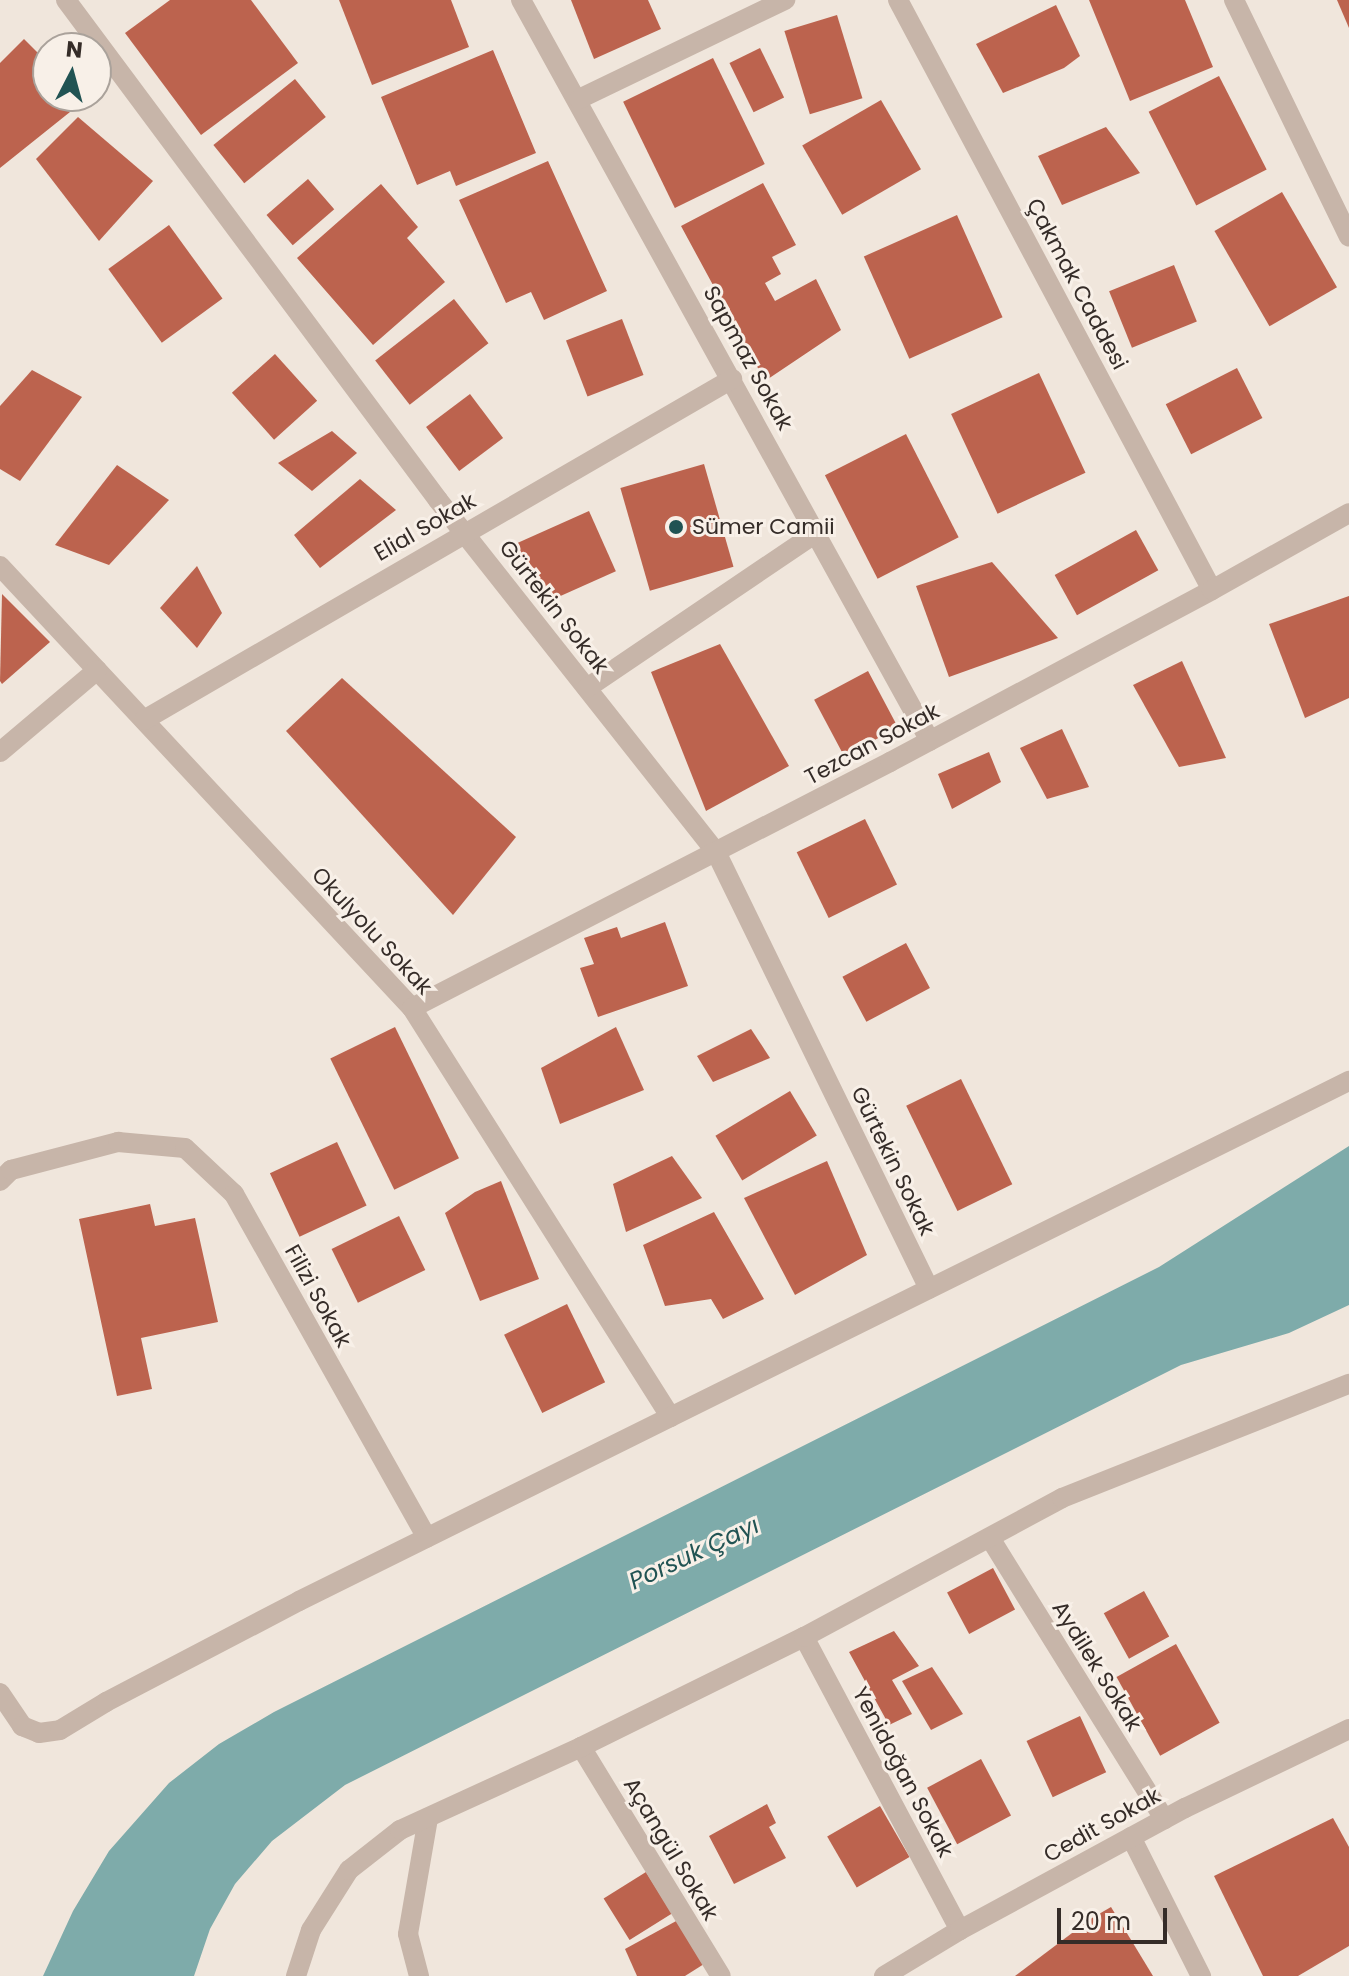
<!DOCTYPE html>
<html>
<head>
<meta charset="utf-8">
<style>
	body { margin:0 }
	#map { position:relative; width:1349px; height:1976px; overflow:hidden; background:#f0e6dc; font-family:Poppins,sans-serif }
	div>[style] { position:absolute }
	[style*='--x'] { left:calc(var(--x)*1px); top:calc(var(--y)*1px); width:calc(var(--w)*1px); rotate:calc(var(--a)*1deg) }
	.water>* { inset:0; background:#7eabaa }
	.building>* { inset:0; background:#bc634e; transform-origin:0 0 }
	.minor>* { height:20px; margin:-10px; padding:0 10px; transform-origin:10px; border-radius:10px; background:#c7b5a9 }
	.tertiary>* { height:20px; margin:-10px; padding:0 10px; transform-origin:10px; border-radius:10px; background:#c7b5a9 }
	.dots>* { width:22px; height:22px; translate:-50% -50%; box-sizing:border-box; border:4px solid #f8f0e8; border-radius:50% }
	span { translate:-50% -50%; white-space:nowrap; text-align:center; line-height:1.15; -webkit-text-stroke:6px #f8f0e8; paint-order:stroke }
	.street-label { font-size:22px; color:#352c28 }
	.poi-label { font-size:22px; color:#352c28 }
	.left { translate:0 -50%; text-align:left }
	.water-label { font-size:24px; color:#215353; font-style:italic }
	.north { position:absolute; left:32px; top:32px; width:80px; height:80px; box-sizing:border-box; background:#f8f0e8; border:2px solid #aaa29b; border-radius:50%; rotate:6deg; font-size:22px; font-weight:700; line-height:32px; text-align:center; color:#352c28 }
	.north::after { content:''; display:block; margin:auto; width:28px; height:36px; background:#215353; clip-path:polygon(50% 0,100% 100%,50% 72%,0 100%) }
	.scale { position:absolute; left:1057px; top:1908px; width:110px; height:36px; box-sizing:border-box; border:4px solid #352c28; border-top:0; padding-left:10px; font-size:24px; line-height:28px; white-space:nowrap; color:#352c28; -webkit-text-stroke:6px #f8f0e8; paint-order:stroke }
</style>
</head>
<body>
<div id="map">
	<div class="water">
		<div style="clip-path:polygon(1349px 1146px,1349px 1305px,1289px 1333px,1181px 1365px,345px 1785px,272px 1841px,235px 1884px,210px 1929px,194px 1976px,43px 1976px,73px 1911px,109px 1851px,169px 1783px,219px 1744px,274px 1712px,1159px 1267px)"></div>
	</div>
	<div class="building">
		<div style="clip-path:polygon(170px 0,251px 0,298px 63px,201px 135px,125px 33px)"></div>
		<div style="clip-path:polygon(339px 0,451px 0,469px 47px,372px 85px)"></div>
		<div style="clip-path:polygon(571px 0,648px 0,661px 29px,594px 59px)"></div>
		<div style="clip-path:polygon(1089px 0,1185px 0,1213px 67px,1130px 101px)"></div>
		<div style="clip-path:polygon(1337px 0,1349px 0,1349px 28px)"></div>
		<div style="clip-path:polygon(1056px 5px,1080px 56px,1064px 68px,1003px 93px,976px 44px)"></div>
		<div style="left:837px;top:15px;width:87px;height:55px;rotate:73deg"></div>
		<div style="clip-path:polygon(24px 39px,48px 63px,48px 96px,80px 96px,85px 100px,0 168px,0 63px)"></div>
		<div style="left:760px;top:48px;width:55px;height:34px;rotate:64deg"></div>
		<div style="clip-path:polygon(493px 50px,536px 153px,456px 186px,450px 171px,417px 185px,381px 97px)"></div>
		<div style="left:713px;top:58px;width:118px;height:100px;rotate:64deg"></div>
		<div style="left:1219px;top:76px;width:105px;height:79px;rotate:63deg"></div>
		<div style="left:295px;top:79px;width:49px;height:105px;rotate:51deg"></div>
		<div style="left:881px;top:100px;width:80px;height:91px;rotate:60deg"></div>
		<div style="clip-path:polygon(78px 117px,153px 181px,99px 241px,36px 159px)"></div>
		<div style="clip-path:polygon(1106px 127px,1140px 173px,1062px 205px,1038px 156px)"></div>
		<div style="clip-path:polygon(548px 161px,607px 291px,544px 320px,531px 292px,506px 303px,459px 200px)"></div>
		<div style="left:308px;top:179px;width:40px;height:55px;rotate:49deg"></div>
		<div style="clip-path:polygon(763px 183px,796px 245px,772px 257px,781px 274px,765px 283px,775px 301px,816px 279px,841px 330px,765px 381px,681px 226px)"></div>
		<div style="clip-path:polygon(381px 184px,418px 227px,407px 238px,445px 282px,373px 345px,297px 258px)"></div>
		<div style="left:1282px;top:192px;width:110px;height:78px;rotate:60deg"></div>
		<div style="left:957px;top:215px;width:112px;height:102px;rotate:66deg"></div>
		<div style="left:169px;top:225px;width:91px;height:75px;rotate:54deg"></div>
		<div style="left:1174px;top:265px;width:61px;height:70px;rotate:68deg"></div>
		<div style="left:454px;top:299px;width:56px;height:100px;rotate:52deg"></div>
		<div style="left:622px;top:319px;width:60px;height:60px;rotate:69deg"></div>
		<div style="left:275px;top:354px;width:63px;height:58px;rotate:48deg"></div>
		<div style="left:1237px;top:368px;width:56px;height:80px;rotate:63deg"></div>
		<div style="clip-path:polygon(32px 370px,82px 397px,20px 481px,0 469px,0 406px)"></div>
		<div style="left:1039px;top:373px;width:110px;height:97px;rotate:65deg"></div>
		<div style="left:470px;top:394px;width:55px;height:55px;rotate:53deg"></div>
		<div style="clip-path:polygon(332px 431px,357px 453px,312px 491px,278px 463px)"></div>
		<div style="left:906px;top:434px;width:116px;height:91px;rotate:63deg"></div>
		<div style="left:704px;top:464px;width:107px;height:87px;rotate:74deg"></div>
		<div style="clip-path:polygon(117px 465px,169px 500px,109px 565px,55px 545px)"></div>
		<div style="clip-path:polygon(360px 479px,396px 510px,320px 568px,294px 535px)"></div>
		<div style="left:589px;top:511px;width:66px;height:79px;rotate:66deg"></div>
		<div style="left:1136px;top:530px;width:46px;height:93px;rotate:61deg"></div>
		<div style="clip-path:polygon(992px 562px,1058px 638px,949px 677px,916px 586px)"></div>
		<div style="clip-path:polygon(197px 566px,222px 613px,197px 648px,160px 608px)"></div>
		<div style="clip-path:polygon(2px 594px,50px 642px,2px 684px,0 681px)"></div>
		<div style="clip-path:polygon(1349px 596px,1349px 698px,1305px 718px,1269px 624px)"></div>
		<div style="clip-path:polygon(720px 644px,789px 766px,706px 811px,651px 672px)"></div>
		<div style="clip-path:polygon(1182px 661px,1226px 758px,1179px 767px,1133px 685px)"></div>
		<div style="left:868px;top:671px;width:64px;height:61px;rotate:62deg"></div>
		<div style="clip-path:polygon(342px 678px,516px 837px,453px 915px,286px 731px)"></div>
		<div style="clip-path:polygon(1062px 729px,1089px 787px,1047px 799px,1020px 748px)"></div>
		<div style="clip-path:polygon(989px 752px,1001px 782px,952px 809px,938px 774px)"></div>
		<div style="left:865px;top:819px;width:73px;height:76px;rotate:64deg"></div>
		<div style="clip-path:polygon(665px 922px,688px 986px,598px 1017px,580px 968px,594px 964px,584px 938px,617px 927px,621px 938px)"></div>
		<div style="left:906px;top:943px;width:51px;height:72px;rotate:62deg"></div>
		<div style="left:395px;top:1027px;width:146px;height:72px;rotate:64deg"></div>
		<div style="clip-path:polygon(616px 1027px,644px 1090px,560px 1124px,541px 1068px)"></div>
		<div style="clip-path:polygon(751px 1029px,770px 1058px,713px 1082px,697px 1056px)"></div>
		<div style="left:961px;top:1079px;width:117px;height:61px;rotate:64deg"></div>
		<div style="left:790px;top:1091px;width:52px;height:87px;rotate:59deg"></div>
		<div style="left:337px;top:1142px;width:70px;height:74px;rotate:65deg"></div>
		<div style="clip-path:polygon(672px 1156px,702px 1198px,626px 1232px,613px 1184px)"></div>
		<div style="clip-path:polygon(827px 1161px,867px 1255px,795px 1295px,744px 1198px)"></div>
		<div style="clip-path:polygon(501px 1181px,539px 1279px,480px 1301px,445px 1213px,475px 1192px)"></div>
		<div style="clip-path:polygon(150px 1204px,155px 1226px,195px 1218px,218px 1322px,141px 1338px,152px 1389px,117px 1396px,79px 1219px)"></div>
		<div style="clip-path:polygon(714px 1212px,764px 1299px,723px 1319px,711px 1299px,665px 1306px,643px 1245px)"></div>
		<div style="left:399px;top:1216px;width:60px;height:75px;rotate:64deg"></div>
		<div style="left:567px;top:1304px;width:87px;height:70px;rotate:64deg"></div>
		<div style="left:993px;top:1568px;width:47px;height:52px;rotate:62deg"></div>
		<div style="left:1144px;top:1591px;width:52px;height:46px;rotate:61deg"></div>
		<div style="clip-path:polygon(894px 1631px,919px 1666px,892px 1680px,912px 1714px,889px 1725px,849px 1652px)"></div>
		<div style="left:1176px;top:1644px;width:90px;height:68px;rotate:61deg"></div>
		<div style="clip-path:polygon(932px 1667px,963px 1714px,931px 1730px,902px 1681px)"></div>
		<div style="left:1080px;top:1716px;width:62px;height:59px;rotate:65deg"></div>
		<div style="left:981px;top:1759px;width:64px;height:61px;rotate:62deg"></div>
		<div style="clip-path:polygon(767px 1804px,776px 1823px,769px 1827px,786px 1858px,734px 1884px,709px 1836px)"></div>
		<div style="left:880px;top:1806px;width:59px;height:61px;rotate:60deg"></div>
		<div style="clip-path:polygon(1333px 1818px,1349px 1847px,1349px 1946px,1298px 1976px,1263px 1976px,1214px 1876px)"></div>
		<div style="left:646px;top:1872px;width:49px;height:50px;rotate:58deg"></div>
		<div style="clip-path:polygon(1111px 1907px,1153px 1976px,1015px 1976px,1092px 1918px)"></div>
		<div style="clip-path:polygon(678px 1920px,704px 1964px,685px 1976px,637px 1976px,625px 1949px)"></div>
	</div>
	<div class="minor">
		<div style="--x:66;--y:0;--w:623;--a:53.35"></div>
		<div style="--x:438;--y:500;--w:449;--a:51.7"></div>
		<div style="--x:716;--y:852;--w:486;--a:64"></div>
		<div style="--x:521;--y:0;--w:846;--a:61.1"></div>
		<div style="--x:579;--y:99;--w:229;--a:-25.7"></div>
		<div style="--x:0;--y:566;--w:604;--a:47.01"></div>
		<div style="--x:412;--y:1008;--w:484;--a:57.7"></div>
		<div style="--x:587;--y:688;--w:277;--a:-34.1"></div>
		<div style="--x:144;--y:720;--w:680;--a:-30.11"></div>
		<div style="--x:0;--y:752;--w:127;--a:-40.2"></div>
		<div style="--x:412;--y:1008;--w:538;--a:-27.23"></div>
		<div style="--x:890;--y:762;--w:365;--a:-28.1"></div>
		<div style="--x:0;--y:1181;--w:16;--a:-45"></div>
		<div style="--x:11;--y:1170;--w:111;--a:-14.7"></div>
		<div style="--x:118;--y:1142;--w:67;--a:5.1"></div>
		<div style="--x:185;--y:1148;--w:67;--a:43.2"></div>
		<div style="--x:234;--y:1194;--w:394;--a:60.7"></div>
		<div style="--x:990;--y:1538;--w:331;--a:58.2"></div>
		<div style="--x:804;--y:1637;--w:332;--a:62"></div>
		<div style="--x:0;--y:1693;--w:40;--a:56"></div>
		<div style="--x:22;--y:1726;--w:18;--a:22"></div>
		<div style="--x:39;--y:1733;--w:21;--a:-8"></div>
		<div style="--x:60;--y:1730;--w:54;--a:-31.3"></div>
		<div style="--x:106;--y:1702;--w:218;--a:-27.6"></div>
		<div style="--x:299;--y:1601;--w:1172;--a:-26.35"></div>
		<div style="--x:581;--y:1747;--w:268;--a:58.6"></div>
		<div style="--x:1131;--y:1837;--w:156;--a:63.3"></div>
		<div style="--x:419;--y:1976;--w:43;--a:-104.7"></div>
		<div style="--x:408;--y:1934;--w:118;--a:-80.2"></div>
		<div style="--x:884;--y:1976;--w:89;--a:-31.2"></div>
		<div style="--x:960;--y:1930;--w:256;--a:-28.5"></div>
		<div style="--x:1185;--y:1808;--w:182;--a:-25.7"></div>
	</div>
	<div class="tertiary">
		<div style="--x:898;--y:0;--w:668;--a:61.98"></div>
		<div style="--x:1212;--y:590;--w:157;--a:-29.3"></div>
		<div style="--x:1234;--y:0;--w:263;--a:64.1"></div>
		<div style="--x:296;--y:1976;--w:48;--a:-71.9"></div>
		<div style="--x:311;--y:1930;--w:71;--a:-57.7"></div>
		<div style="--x:349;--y:1870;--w:65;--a:-38.1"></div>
		<div style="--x:400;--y:1830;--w:199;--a:-24.6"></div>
		<div style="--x:581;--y:1747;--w:249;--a:-26.3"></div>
		<div style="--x:804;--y:1637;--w:293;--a:-28.3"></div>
		<div style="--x:1062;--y:1498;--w:309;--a:-21.7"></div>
	</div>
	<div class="dots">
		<div style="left:676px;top:527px;background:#215353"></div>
	</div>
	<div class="street-label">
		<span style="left:1077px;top:284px;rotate:62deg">Çakmak Caddesi</span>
		<span style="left:748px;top:358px;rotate:61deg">Sapmaz Sokak</span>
		<span style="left:425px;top:527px;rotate:-30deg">Elial Sokak</span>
		<span style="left:554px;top:607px;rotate:52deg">Gürtekin Sokak</span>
		<span style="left:872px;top:744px;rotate:-28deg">Tezcan Sokak</span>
		<span style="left:372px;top:931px;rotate:47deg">Okulyolu Sokak</span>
		<span style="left:893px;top:1161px;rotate:64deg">Gürtekin Sokak</span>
		<span style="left:318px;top:1296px;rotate:61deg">Filizi Sokak</span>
		<span style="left:1097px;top:1666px;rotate:58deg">Aydilek Sokak</span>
		<span style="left:903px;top:1772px;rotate:62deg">Yenidoğan Sokak</span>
		<span style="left:1102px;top:1825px;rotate:-29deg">Cedit Sokak</span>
		<span style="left:671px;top:1849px;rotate:59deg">Açangül Sokak</span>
	</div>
	<div class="poi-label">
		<span class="left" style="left:692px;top:527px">Sümer Camii</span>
	</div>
	<div class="water-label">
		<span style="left:694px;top:1553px;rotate:-25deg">Porsuk Çayı</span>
	</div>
	<div class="north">N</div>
	<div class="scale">20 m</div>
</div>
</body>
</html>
